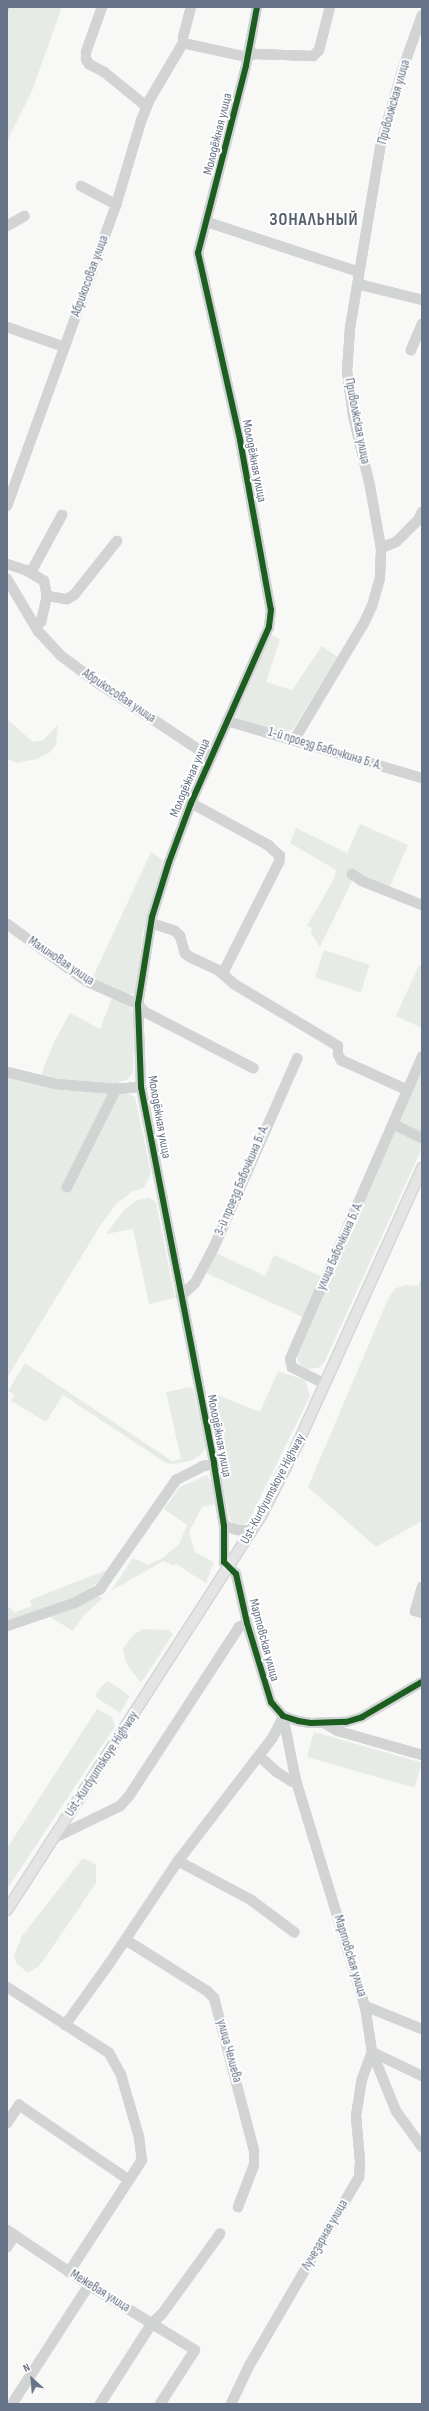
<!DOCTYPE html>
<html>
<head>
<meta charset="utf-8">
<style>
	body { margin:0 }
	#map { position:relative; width:429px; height:2411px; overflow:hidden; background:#f8f8f7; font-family:"Sofia Sans Condensed",sans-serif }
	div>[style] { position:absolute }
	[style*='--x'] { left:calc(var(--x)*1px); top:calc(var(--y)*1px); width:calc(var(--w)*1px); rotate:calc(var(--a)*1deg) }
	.green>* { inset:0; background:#e7ebe5; transform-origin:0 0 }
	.stream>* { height:2px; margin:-1px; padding:0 1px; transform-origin:1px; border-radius:1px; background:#d2d7db }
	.roads { filter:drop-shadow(1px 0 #d3d4d6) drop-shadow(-1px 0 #d3d4d6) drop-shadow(0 1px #d3d4d6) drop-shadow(0 -1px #d3d4d6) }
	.minor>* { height:8px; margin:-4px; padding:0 4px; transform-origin:4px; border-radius:4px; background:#d2d3d3 }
	.major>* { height:10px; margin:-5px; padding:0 5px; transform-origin:5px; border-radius:5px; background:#e4e4e4 }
	.cycleway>* { height:6px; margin:-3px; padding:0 3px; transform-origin:3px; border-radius:3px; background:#1b5e20 }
	span { translate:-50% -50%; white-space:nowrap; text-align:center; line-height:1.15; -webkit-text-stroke:4px #fff; paint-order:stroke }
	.street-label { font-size:13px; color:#677388 }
	.district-label { font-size:17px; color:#555e6c; font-weight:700; letter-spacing:1px }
	.frame { position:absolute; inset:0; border:8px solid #677388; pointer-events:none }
	.north { position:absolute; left:12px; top:2359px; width:40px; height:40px; -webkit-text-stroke:3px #fff; paint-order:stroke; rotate:334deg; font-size:11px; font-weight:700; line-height:16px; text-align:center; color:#677388 }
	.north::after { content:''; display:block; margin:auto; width:14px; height:18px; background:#677388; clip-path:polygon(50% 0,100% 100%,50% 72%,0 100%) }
</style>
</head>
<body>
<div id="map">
	<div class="green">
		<div style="clip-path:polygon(7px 7px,62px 7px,32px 91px,7px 141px)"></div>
		<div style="clip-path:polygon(271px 635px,280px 639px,266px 682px,292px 690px,322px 646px,338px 657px,293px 729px,281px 734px,238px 719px,236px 716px)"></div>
		<div style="clip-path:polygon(7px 719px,33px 742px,43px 740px,58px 725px,56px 745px,49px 753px,36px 759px,17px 763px,7px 759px)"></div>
		<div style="clip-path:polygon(360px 824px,408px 845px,389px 888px,356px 873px,320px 947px,311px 933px,312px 928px,307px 926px,334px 879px,336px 870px,290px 843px,296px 828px,347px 853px)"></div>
		<div style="clip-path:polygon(151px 852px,163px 860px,143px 932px,135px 993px,126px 996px,92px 979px)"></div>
		<div style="left:324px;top:950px;width:48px;height:29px;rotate:18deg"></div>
		<div style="clip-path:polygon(419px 965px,422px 966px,422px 1028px,396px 1016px)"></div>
		<div style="clip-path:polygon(113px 995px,127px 1002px,134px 1013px,133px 1072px,128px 1079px,115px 1084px,56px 1081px,40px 1077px,54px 1042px,70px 1013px,100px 1029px)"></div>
		<div style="clip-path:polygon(422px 1066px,422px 1133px,398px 1122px)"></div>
		<div style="clip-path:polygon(7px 1076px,60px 1089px,128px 1093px,135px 1097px,151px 1173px,144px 1188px,133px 1191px,116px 1204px,100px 1226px,7px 1378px)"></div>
		<div style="clip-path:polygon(398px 1130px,417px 1140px,422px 1148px,324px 1363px,318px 1368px,305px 1369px,299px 1363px,296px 1354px,392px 1133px)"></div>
		<div style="clip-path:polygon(149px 1198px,156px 1202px,175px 1298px,149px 1304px,133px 1229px,106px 1234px,124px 1210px,137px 1200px)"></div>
		<div style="clip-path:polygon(214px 1252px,265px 1276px,274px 1255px,323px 1277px,303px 1317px,204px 1272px)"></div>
		<div style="clip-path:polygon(422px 1277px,422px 1521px,376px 1547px,308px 1487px,389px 1297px,396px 1288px,406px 1285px,418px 1286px)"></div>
		<div style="clip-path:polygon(25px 1363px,172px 1461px,181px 1459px,166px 1392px,190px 1387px,193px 1389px,206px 1446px,202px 1453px,193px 1460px,174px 1464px,166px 1463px,63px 1395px,46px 1422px,11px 1401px,15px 1395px,8px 1391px)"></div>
		<div style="clip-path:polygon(278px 1371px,305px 1380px,310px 1396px,248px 1522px,241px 1526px,235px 1526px,230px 1520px,205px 1397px,218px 1395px,260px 1412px)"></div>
		<div style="clip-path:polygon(207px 1475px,212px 1483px,215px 1504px,202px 1507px,189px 1532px,195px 1552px,214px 1562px,206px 1583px,176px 1564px,174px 1566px,163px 1561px,111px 1591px,133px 1558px,148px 1565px,164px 1557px,179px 1544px,187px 1525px,164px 1509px,180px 1487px)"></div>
		<div style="clip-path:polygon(104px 1571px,107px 1572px,102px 1580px,74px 1599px,7px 1623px,7px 1608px,10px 1607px,14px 1613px,32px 1606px,30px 1600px)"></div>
		<div style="clip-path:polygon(98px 1596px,103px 1598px,84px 1615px,73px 1631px,47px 1615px,81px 1605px)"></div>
		<div style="clip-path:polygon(143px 1629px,168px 1630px,173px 1634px,143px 1680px,140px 1682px,126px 1663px,123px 1649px,133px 1635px)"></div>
		<div style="clip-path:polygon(108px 1681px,130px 1696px,120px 1713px,97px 1698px,96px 1694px,101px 1687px)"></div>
		<div style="clip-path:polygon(97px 1709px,112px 1717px,115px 1726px,7px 1889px,7px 1848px)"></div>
		<div style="left:314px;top:1732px;width:112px;height:26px;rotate:16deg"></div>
		<div style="clip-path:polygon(83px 1858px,96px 1864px,96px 1883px,45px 1958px,38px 1967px,28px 1973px,16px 1963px,14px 1955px,22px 1936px)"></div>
	</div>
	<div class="stream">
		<div style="--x:7;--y:12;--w:5;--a:-68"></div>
	</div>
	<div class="roads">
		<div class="minor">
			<div style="--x:102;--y:7;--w:48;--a:109.6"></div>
			<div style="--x:86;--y:52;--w:7;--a:90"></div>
			<div style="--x:86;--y:59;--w:6;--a:59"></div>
			<div style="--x:89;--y:64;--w:17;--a:28"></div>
			<div style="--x:104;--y:72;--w:55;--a:39.1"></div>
			<div style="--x:257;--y:7;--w:60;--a:100.6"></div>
			<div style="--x:246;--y:66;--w:193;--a:104.4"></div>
			<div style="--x:198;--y:253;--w:192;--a:77.3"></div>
			<div style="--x:240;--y:440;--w:173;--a:79.7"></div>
			<div style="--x:271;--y:610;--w:17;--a:97"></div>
			<div style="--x:269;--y:627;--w:193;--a:113.9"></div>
			<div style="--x:191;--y:803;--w:63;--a:110.4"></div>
			<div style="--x:169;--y:862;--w:58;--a:107.2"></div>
			<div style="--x:152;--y:917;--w:88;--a:99.1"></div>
			<div style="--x:138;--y:1004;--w:83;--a:87.9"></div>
			<div style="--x:141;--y:1087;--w:384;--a:79"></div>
			<div style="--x:214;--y:1464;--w:63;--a:80.8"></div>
			<div style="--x:224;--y:1526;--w:36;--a:90"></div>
			<div style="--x:224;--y:1562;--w:17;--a:45"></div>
			<div style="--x:236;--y:1574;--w:50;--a:77.3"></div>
			<div style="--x:247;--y:1623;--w:83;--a:73.1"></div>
			<div style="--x:271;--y:1702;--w:18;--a:49"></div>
			<div style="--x:283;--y:1716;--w:16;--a:18"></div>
			<div style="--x:298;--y:1721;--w:13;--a:9"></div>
			<div style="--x:311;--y:1723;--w:35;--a:-2"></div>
			<div style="--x:346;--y:1722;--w:17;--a:-17"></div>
			<div style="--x:362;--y:1717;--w:69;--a:-30.3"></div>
			<div style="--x:183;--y:43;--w:66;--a:12.3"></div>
			<div style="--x:247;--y:57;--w:9;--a:-21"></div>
			<div style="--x:255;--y:54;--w:58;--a:2"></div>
			<div style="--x:313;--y:56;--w:8;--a:-45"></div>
			<div style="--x:319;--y:50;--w:44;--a:-75.7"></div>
			<div style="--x:81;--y:186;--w:40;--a:28"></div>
			<div style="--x:207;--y:222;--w:160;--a:18.2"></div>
			<div style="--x:7;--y:226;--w:20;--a:-30"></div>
			<div style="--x:358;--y:284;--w:66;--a:14"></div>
			<div style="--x:7;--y:327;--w:60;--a:19.3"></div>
			<div style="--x:411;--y:350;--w:28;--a:-67"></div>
			<div style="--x:7;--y:506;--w:320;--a:-70.1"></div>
			<div style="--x:116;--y:205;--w:88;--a:-73.4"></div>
			<div style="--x:141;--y:121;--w:24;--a:-68"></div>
			<div style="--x:150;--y:99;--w:65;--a:-59.5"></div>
			<div style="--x:183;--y:43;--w:6;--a:-90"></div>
			<div style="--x:183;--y:37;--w:31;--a:-75"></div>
			<div style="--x:381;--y:548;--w:16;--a:-22"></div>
			<div style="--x:396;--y:542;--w:31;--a:-45"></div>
			<div style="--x:418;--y:520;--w:9;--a:-63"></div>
			<div style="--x:7;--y:564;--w:20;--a:18"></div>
			<div style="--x:26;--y:570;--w:21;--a:31"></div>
			<div style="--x:44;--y:581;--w:15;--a:79"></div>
			<div style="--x:47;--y:596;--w:26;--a:103"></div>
			<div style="--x:41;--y:621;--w:7;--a:135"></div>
			<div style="--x:31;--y:572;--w:65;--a:-61.5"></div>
			<div style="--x:7;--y:579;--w:61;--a:59.2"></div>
			<div style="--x:38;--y:631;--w:33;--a:47"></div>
			<div style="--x:60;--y:655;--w:44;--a:36.6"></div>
			<div style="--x:95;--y:681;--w:138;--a:33.5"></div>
			<div style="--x:47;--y:596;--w:20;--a:9"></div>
			<div style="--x:67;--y:599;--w:8;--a:-30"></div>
			<div style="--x:74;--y:595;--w:69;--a:-51.5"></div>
			<div style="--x:227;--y:721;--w:203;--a:16.3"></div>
			<div style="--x:294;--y:740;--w:136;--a:-59.1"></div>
			<div style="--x:364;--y:623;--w:19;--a:-65"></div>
			<div style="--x:372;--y:606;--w:29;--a:-74"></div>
			<div style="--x:380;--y:578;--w:30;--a:-88"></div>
			<div style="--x:381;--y:548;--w:63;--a:-100.1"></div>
			<div style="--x:370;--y:486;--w:73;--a:-103.5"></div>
			<div style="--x:353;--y:415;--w:44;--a:-97.8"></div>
			<div style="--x:347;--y:371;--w:43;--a:-86"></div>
			<div style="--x:350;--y:328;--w:188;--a:-80.5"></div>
			<div style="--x:381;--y:143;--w:75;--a:-73.7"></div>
			<div style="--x:402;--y:71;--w:59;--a:-70.3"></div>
			<div style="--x:191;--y:803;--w:88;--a:28.6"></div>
			<div style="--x:268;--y:845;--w:16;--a:43"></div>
			<div style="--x:280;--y:856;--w:6;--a:99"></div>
			<div style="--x:279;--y:862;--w:124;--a:116.8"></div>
			<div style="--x:352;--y:874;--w:12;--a:35"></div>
			<div style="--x:362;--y:881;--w:65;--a:21.8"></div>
			<div style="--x:151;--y:923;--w:25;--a:18"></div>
			<div style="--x:175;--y:931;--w:7;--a:45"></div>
			<div style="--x:180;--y:936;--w:18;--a:74"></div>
			<div style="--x:185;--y:953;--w:6;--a:39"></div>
			<div style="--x:190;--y:957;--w:31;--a:25"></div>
			<div style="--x:218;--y:970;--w:21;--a:41"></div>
			<div style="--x:234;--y:984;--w:121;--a:30.8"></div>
			<div style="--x:338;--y:1046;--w:8;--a:90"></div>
			<div style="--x:338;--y:1054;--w:7;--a:63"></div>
			<div style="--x:341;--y:1060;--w:72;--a:24.4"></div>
			<div style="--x:7;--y:924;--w:97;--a:35.8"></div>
			<div style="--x:86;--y:981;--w:57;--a:23.9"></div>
			<div style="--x:138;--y:1004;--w:11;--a:49"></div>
			<div style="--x:145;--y:1012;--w:122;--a:27.4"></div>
			<div style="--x:7;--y:1072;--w:50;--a:13.8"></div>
			<div style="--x:56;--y:1084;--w:60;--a:4.8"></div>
			<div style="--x:116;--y:1089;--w:25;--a:-5"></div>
			<div style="--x:393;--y:1124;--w:32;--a:26"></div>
			<div style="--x:67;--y:1187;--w:110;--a:-63.4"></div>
			<div style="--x:181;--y:1296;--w:19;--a:-43"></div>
			<div style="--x:195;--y:1283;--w:41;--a:-62.2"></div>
			<div style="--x:214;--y:1247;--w:206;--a:-66.2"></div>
			<div style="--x:325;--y:1384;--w:37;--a:-153"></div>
			<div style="--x:292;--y:1367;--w:8;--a:-104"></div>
			<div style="--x:290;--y:1359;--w:330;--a:-66.4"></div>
			<div style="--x:224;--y:1526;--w:15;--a:16"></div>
			<div style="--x:238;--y:1530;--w:14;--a:0"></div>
			<div style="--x:422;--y:1587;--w:25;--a:106"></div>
			<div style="--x:415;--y:1611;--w:7;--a:16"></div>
			<div style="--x:7;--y:1626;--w:71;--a:-18.9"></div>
			<div style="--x:74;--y:1603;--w:30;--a:-28"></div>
			<div style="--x:100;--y:1589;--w:133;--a:-55.1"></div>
			<div style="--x:176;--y:1480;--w:30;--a:-27"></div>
			<div style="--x:203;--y:1466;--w:11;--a:-10"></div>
			<div style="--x:283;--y:1716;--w:66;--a:78.7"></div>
			<div style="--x:296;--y:1781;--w:235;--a:73"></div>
			<div style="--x:365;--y:2006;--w:47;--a:81.3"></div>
			<div style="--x:372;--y:2052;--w:64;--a:67.9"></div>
			<div style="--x:396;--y:2111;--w:44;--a:54.2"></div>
			<div style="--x:326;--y:1724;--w:14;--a:30"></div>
			<div style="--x:338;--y:1731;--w:87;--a:15.9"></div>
			<div style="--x:259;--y:1756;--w:24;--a:42"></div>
			<div style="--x:277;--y:1772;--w:17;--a:33"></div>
			<div style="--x:291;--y:1781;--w:5;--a:0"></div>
			<div style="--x:54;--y:1838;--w:73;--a:-25.9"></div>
			<div style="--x:120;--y:1806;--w:13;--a:-48"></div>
			<div style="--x:129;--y:1796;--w:202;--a:-56.9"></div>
			<div style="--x:239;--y:1627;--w:9;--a:-27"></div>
			<div style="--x:178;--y:1861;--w:83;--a:28.1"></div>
			<div style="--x:251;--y:1900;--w:54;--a:36.7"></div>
			<div style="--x:126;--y:1940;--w:96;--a:32.2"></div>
			<div style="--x:207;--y:1991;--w:10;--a:45"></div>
			<div style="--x:214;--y:1998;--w:158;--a:75.3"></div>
			<div style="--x:254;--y:2151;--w:14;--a:90"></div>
			<div style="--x:254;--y:2165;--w:45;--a:110.9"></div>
			<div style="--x:7;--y:1987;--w:121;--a:32.9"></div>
			<div style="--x:109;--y:2053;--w:25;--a:61"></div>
			<div style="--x:121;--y:2075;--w:65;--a:73.8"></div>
			<div style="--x:139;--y:2137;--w:23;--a:83"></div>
			<div style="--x:142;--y:2160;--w:134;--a:123.1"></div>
			<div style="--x:365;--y:2006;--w:61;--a:22"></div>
			<div style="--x:65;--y:2025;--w:75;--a:-54.2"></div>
			<div style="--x:109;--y:1964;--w:124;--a:-56.2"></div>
			<div style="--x:178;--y:1861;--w:156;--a:-52.5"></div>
			<div style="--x:273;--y:1737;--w:22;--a:-63"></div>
			<div style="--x:372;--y:2052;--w:55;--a:25.6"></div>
			<div style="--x:7;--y:2123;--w:22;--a:-56"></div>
			<div style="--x:19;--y:2105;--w:133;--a:34.3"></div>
			<div style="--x:7;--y:2230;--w:99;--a:33.9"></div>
			<div style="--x:89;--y:2285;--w:124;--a:31.5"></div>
			<div style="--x:195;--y:2350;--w:64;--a:122.9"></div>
			<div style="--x:7;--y:2247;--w:14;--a:-56"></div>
			<div style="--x:12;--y:2404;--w:142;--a:-57.1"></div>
			<div style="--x:100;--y:2404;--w:96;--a:-57.3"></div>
			<div style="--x:152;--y:2323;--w:13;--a:-42"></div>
			<div style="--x:162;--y:2314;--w:99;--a:-54.1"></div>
			<div style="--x:231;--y:2404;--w:42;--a:-64.7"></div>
			<div style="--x:249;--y:2366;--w:219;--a:-59.8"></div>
			<div style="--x:359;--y:2177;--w:16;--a:-86"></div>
			<div style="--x:360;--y:2161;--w:45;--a:-95.1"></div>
			<div style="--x:356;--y:2116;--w:37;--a:-81"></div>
			<div style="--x:362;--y:2079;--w:29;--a:-70"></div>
		</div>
		<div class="major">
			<div style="--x:7;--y:1910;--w:471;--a:-57.2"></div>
			<div style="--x:262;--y:1514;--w:80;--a:-63.1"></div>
			<div style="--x:298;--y:1443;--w:302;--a:-65.7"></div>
		</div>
	</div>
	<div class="cycleway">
		<div style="--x:257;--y:7;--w:60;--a:100.6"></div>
		<div style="--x:246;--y:66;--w:193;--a:104.4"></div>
		<div style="--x:198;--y:253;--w:192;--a:77.3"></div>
		<div style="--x:240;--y:440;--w:173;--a:79.7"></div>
		<div style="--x:271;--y:610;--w:17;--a:97"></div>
		<div style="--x:269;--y:627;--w:193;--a:113.9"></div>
		<div style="--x:191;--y:803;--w:63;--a:110.4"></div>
		<div style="--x:169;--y:862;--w:58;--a:107.2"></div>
		<div style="--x:152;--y:917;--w:88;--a:99.1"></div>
		<div style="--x:138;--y:1004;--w:83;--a:87.9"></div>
		<div style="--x:141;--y:1087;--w:384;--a:79"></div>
		<div style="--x:214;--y:1464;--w:63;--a:80.8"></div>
		<div style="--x:224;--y:1526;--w:36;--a:90"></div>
		<div style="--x:224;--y:1562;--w:17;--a:45"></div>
		<div style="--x:236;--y:1574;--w:50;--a:77.3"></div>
		<div style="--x:247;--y:1623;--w:83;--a:73.1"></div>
		<div style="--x:271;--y:1702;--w:18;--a:49"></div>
		<div style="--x:283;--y:1716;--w:16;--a:18"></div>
		<div style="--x:298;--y:1721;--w:13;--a:9"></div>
		<div style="--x:311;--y:1723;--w:35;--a:-2"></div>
		<div style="--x:346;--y:1722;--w:17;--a:-17"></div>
		<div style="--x:362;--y:1717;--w:69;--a:-30.3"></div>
	</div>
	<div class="street-label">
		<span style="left:394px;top:102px;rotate:-74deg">Приволжская улица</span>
		<span style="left:218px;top:134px;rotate:-76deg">Молодёжная улица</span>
		<span style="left:90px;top:276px;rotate:-70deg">Абрикосовая улица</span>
		<span style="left:357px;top:421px;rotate:79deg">Приволжская улица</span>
		<span style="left:254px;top:461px;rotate:79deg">Молодёжная улица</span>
		<span style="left:119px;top:696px;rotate:34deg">Абрикосовая улица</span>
		<span style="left:325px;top:749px;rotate:17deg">1-й проезд Бабочкина Б. А.</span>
		<span style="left:190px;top:778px;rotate:-67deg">Молодёжная улица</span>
		<span style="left:61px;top:961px;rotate:34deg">Малиновая улица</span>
		<span style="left:159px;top:1117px;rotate:80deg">Молодёжная улица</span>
		<span style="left:242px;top:1180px;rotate:-67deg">3-й проезд Бабочкина Б. А.</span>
		<span style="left:340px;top:1246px;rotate:-66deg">улица Бабочкина Б. А.</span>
		<span style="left:219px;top:1436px;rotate:79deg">Молодёжная улица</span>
		<span style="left:273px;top:1489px;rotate:-62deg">Ust-Kurdyumskoye Highway</span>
		<span style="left:264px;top:1640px;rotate:75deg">Мартовская улица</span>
		<span style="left:102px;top:1764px;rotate:-57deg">Ust-Kurdyumskoye Highway</span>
		<span style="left:350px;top:1956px;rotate:73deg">Мартовская улица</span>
		<span style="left:229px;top:2051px;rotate:75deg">улица Челиева</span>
		<span style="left:325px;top:2235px;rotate:-60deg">Лучезарная улица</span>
		<span style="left:100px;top:2291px;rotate:32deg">Межевая улица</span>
	</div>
	<div class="district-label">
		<span style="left:314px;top:221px">ЗОНАЛЬНЫЙ</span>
	</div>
	<div class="frame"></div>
	<div class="north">N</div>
</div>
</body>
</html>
